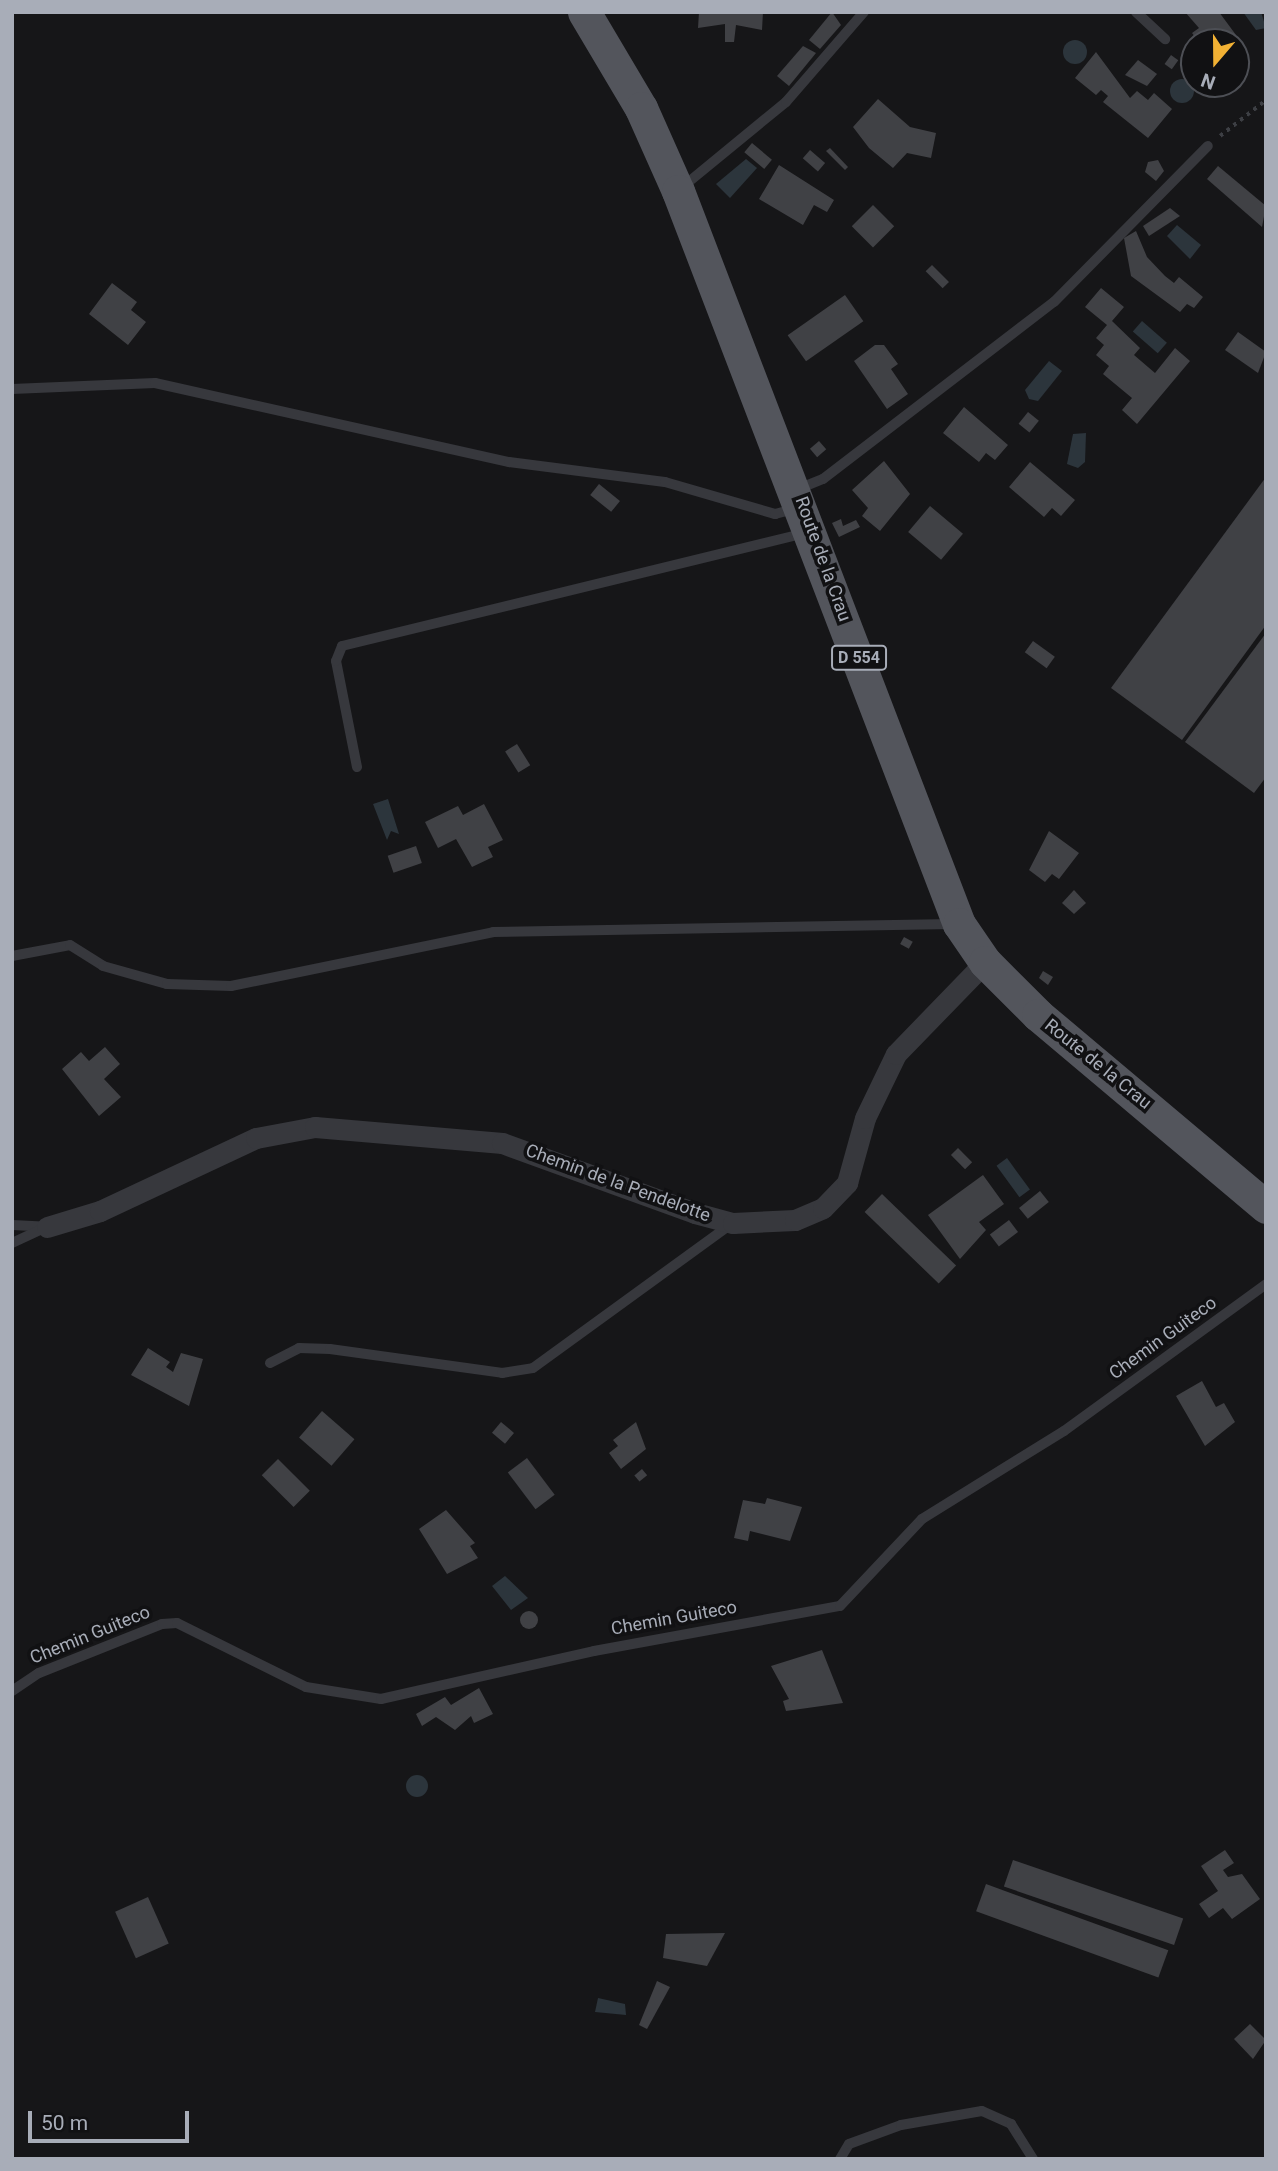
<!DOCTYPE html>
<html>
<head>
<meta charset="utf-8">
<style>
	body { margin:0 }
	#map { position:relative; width:1278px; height:2171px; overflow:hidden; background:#161618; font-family:Roboto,sans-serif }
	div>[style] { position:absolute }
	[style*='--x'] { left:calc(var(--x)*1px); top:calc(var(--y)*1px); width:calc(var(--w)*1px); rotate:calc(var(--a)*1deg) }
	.water>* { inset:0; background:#2c353c; transform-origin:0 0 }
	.round { border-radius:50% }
	.building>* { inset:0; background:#404145; transform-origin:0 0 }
	.path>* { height:3.5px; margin-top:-1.75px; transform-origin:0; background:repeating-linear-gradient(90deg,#3d3f44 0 3.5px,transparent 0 8.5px) }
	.lane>* { height:10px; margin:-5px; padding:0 5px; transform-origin:5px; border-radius:5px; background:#37383d }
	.street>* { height:21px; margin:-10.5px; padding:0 10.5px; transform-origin:10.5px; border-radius:10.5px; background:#37383d }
	.primary>* { height:33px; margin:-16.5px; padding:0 16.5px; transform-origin:16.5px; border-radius:16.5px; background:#53555c }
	span { translate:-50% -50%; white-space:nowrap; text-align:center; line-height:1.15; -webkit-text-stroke:7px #111113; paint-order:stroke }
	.shield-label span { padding:2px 5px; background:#111113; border:2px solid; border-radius:5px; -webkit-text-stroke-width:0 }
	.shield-label { font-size:16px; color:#a8adb8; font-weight:700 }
	.street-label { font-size:18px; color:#a8adb8 }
	.frame { position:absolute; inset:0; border:14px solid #a8adb8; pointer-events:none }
	.north { position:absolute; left:1180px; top:28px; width:70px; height:70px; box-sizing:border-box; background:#111113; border:2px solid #4d4f55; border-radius:50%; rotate:200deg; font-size:19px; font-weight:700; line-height:28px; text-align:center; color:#a8adb8 }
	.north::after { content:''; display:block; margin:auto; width:24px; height:32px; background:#f2b134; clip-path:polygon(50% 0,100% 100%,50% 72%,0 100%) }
	.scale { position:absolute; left:28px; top:2111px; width:161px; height:32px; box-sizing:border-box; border:4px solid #a8adb8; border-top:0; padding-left:9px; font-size:21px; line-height:24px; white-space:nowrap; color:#a8adb8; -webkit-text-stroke:5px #111113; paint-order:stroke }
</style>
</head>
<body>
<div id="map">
	<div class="water">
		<div style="clip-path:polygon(1243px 12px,1261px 12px,1266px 28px,1256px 30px)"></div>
		<div class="round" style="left:1063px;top:40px;width:24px;height:24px"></div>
		<div class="round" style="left:1170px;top:79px;width:24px;height:24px"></div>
		<div style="clip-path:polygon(746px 159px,757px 168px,730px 198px,716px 184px)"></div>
		<div style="clip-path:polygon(1177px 225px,1201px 245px,1190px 259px,1167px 236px)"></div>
		<div style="left:1142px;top:321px;width:33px;height:14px;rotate:41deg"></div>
		<div style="clip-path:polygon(1049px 361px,1062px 371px,1038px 401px,1029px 399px,1025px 390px)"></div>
		<div style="clip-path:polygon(1086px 433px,1085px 462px,1078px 468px,1067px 464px,1073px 434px)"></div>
		<div style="clip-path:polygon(388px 799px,399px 834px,391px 831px,387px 840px,373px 804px)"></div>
		<div style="left:1007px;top:1158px;width:39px;height:13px;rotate:54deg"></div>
		<div style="clip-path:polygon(505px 1576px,528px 1598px,511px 1610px,492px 1586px)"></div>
		<div class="round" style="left:406px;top:1775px;width:22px;height:22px"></div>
		<div style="clip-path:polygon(598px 1998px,625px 2004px,626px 2015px,595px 2012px)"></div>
	</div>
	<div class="building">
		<div style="clip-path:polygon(699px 12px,763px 12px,762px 30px,736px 25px,734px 42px,725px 42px,725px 24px,698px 28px)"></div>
		<div style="clip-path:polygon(832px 12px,841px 25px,820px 49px,809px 40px)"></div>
		<div style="clip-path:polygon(1185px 12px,1219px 12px,1236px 35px,1227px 42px,1199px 42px,1192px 33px,1199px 28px)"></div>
		<div style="clip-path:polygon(803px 46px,816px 53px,789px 86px,777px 76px)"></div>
		<div style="clip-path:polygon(1096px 52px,1130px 98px,1137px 91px,1148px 100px,1154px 93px,1172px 109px,1148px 138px,1103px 102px,1108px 96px,1101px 90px,1096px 95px,1075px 78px)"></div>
		<div style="left:1171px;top:55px;width:9px;height:11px;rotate:36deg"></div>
		<div style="clip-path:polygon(1138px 60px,1157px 74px,1147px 86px,1125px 75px)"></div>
		<div style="clip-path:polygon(878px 99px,910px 127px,936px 133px,931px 158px,907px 153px,893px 168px,869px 148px,853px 127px)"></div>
		<div style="left:752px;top:143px;width:26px;height:12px;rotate:40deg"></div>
		<div style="clip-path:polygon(830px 148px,848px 167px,845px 170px,826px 151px)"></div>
		<div style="left:810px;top:150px;width:20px;height:11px;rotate:41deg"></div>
		<div style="clip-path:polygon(1158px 160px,1164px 171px,1156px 181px,1145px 172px,1148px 162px)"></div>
		<div style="clip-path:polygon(779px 165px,834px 200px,827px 212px,814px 205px,803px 225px,759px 199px)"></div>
		<div style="clip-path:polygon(1218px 166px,1266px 206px,1262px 227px,1207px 179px)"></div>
		<div style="left:873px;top:205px;width:30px;height:30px;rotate:45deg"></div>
		<div style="clip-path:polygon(1170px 208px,1180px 216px,1149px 236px,1143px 226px)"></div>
		<div style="clip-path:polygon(1136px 231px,1147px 257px,1165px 276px,1174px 283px,1179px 277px,1203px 297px,1194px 308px,1187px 304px,1180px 312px,1131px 276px,1124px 238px)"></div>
		<div style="left:932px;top:265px;width:24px;height:9px;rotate:45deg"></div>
		<div style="clip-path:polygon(112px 283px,137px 302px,131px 310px,146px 322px,128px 345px,89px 314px)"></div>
		<div style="clip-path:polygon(1101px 288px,1124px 307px,1112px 321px,1140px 348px,1134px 355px,1155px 373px,1175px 348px,1190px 361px,1137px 424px,1122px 410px,1132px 398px,1103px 374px,1109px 366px,1096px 355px,1104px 345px,1096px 338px,1107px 325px,1085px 307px)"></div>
		<div style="left:845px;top:295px;width:32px;height:70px;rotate:55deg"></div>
		<div style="clip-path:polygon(1238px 332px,1266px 352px,1258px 373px,1225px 350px)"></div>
		<div style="clip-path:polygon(875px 345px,884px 345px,898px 364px,891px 369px,908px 394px,887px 409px,854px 361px)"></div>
		<div style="clip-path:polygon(964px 407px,1008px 445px,995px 460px,986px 453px,979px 462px,943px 433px)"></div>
		<div style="left:1028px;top:412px;width:14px;height:15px;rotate:39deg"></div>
		<div style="left:819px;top:441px;width:11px;height:12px;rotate:49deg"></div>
		<div style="clip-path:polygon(884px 461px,910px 494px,880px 531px,862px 516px,868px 508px,852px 490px)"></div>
		<div style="clip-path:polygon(1030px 462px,1075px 500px,1061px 516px,1052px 508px,1044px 517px,1009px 487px)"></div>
		<div style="clip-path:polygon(1266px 477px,1266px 625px,1182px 740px,1111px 688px)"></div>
		<div style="left:599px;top:484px;width:27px;height:14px;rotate:39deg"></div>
		<div style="left:930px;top:506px;width:43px;height:34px;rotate:40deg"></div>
		<div style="clip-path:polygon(841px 519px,843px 526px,856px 520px,860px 527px,839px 537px,832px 523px)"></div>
		<div style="clip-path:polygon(1266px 633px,1266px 777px,1254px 793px,1185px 742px)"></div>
		<div style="left:1033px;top:641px;width:27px;height:14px;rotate:36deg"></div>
		<div style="left:517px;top:744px;width:25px;height:14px;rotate:58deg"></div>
		<div style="clip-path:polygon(484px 804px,503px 840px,488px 847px,493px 857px,472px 867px,456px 839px,438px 848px,425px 822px,458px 806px,463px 815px)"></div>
		<div style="clip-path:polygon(1049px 831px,1079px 853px,1059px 879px,1052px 874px,1045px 882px,1029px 870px)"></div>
		<div style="left:416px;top:846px;width:18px;height:30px;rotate:71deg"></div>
		<div style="clip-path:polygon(1074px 890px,1086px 903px,1074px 914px,1062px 903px)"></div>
		<div style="left:904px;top:937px;width:10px;height:8px;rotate:29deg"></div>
		<div style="clip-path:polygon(1043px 971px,1053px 977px,1048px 985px,1039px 978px)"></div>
		<div style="clip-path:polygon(105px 1047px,120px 1064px,104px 1079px,121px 1097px,99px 1116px,62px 1069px,81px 1052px,89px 1061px)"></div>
		<div style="left:958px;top:1148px;width:20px;height:10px;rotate:45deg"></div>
		<div style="clip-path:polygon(983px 1175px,1004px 1204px,979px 1222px,986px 1230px,960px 1259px,928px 1215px)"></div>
		<div style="left:1040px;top:1191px;width:14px;height:27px;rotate:51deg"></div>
		<div style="left:882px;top:1194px;width:103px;height:25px;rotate:44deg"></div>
		<div style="left:1009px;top:1220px;width:15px;height:24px;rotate:53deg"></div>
		<div style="clip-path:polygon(148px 1348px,170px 1362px,166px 1367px,173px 1372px,181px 1353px,203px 1359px,189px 1406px,131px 1375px)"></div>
		<div style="clip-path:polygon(1202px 1381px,1216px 1407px,1224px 1403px,1235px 1422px,1205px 1446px,1176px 1396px)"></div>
		<div style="left:322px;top:1411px;width:43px;height:35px;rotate:41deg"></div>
		<div style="left:501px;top:1422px;width:17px;height:14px;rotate:40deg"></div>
		<div style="clip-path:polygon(636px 1422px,646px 1449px,621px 1469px,609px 1453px,618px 1446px,613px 1440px)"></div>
		<div style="left:527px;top:1458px;width:46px;height:24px;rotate:53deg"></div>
		<div style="left:278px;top:1459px;width:45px;height:23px;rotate:45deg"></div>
		<div style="left:642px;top:1469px;width:8px;height:10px;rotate:50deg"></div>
		<div style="clip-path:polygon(767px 1498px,802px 1507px,790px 1541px,750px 1531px,748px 1541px,734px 1538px,743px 1500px,765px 1504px)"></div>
		<div style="clip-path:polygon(446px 1510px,475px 1543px,470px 1546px,478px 1558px,447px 1574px,419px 1529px)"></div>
		<div class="round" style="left:520px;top:1611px;width:18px;height:18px"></div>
		<div style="clip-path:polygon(822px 1650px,843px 1703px,786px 1711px,783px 1701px,789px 1699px,771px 1666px)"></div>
		<div style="clip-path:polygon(479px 1688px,493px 1714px,474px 1723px,471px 1716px,455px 1730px,436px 1717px,422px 1726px,416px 1714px,445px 1697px,451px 1705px)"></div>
		<div style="clip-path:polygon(1225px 1850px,1234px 1863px,1223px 1870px,1228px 1877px,1242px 1874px,1260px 1899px,1232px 1919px,1223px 1908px,1209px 1918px,1199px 1904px,1218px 1891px,1201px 1866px)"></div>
		<div style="left:1013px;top:1860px;width:180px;height:28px;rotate:19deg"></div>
		<div style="left:986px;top:1884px;width:194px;height:29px;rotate:20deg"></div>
		<div style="left:148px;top:1897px;width:51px;height:36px;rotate:66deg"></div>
		<div style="clip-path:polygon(725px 1933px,707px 1966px,663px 1958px,666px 1934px)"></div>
		<div style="clip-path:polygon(657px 1981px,670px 1987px,647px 2029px,639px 2025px)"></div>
		<div style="clip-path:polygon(1250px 2024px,1266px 2040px,1253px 2059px,1234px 2039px)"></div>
	</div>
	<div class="path">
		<div style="--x:1220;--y:136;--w:58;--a:-38"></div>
	</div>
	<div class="lane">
		<div style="--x:1136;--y:12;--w:40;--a:43"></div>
		<div style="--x:680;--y:189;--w:137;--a:-39.4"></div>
		<div style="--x:786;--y:102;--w:119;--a:-49.1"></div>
		<div style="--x:12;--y:389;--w:143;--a:-2.4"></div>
		<div style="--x:155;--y:383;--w:363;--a:12.6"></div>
		<div style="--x:509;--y:462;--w:157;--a:7.3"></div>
		<div style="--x:665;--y:482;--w:115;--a:16.2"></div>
		<div style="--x:775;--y:514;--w:20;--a:-15"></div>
		<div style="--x:798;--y:489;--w:27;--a:-22"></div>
		<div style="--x:823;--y:479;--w:291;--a:-37.5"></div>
		<div style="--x:1054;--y:302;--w:219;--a:-45.4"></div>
		<div style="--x:357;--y:767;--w:108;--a:-101.2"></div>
		<div style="--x:336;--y:661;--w:16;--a:-68"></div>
		<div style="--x:342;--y:646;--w:476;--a:-13.7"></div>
		<div style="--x:12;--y:956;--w:59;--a:-10.7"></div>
		<div style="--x:70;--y:945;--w:39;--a:32"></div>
		<div style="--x:103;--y:966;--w:66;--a:15.7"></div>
		<div style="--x:167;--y:984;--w:64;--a:1.8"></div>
		<div style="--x:231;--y:986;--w:268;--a:-11.6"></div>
		<div style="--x:493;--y:932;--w:460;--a:-1"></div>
		<div style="--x:12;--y:1225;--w:35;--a:3"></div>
		<div style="--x:12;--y:1243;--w:38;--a:-25"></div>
		<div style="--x:270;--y:1363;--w:33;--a:-27"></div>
		<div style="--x:299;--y:1348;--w:31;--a:2"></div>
		<div style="--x:330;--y:1349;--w:174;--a:7.9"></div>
		<div style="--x:502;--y:1373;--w:31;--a:-9"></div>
		<div style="--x:533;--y:1368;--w:245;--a:-36"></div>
		<div style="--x:12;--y:1691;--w:32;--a:-34"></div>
		<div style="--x:39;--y:1673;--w:132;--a:-21.7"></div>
		<div style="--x:162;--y:1624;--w:15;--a:-4"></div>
		<div style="--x:177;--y:1623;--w:144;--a:26.4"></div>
		<div style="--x:306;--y:1687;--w:76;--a:9.1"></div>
		<div style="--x:381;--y:1699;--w:218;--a:-12.7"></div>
		<div style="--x:594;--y:1651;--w:250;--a:-10.4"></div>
		<div style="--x:840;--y:1606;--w:120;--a:-46.7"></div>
		<div style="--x:922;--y:1519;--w:167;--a:-31.8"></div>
		<div style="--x:1064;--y:1431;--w:250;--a:-36"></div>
		<div style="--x:840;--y:2159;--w:17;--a:-59"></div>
		<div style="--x:849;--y:2144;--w:55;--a:-20.1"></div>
		<div style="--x:901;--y:2125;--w:82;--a:-9.8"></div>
		<div style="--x:982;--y:2111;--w:32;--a:24"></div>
		<div style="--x:1011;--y:2124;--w:41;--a:57.8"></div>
	</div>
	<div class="street">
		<div style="--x:47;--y:1227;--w:55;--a:-16.8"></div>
		<div style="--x:100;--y:1211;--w:172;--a:-25.1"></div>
		<div style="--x:256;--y:1138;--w:60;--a:-10.6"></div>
		<div style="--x:315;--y:1127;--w:188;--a:4.9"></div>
		<div style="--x:502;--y:1143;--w:205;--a:19.9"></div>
		<div style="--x:695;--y:1213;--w:39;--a:15"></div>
		<div style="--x:733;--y:1223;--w:62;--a:-2.8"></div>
		<div style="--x:795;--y:1220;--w:30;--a:-23"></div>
		<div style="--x:823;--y:1208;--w:35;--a:-46"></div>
		<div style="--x:847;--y:1183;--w:67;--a:-74.5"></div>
		<div style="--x:865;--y:1118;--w:71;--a:-64.2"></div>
		<div style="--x:896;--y:1054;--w:128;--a:-45.9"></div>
	</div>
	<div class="primary">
		<div style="--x:584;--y:12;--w:112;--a:59.3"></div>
		<div style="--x:641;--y:108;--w:91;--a:66"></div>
		<div style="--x:678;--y:191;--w:785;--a:69.03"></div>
		<div style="--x:959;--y:924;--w:46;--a:55.6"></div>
		<div style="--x:985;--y:962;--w:75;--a:45"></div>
		<div style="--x:1038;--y:1015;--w:298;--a:40.1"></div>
	</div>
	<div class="shield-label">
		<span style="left:859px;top:658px">D 554</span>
	</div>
	<div class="street-label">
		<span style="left:823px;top:559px;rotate:70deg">Route de la Crau</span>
		<span style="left:1098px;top:1064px;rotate:39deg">Route de la Crau</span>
		<span style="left:618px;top:1183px;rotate:20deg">Chemin de la Pendelotte</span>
		<span style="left:1163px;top:1338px;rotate:-36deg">Chemin Guiteco</span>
		<span style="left:674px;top:1618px;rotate:-10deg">Chemin Guiteco</span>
		<span style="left:90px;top:1635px;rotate:-22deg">Chemin Guiteco</span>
	</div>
	<div class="frame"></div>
	<div class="north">N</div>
	<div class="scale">50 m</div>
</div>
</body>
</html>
